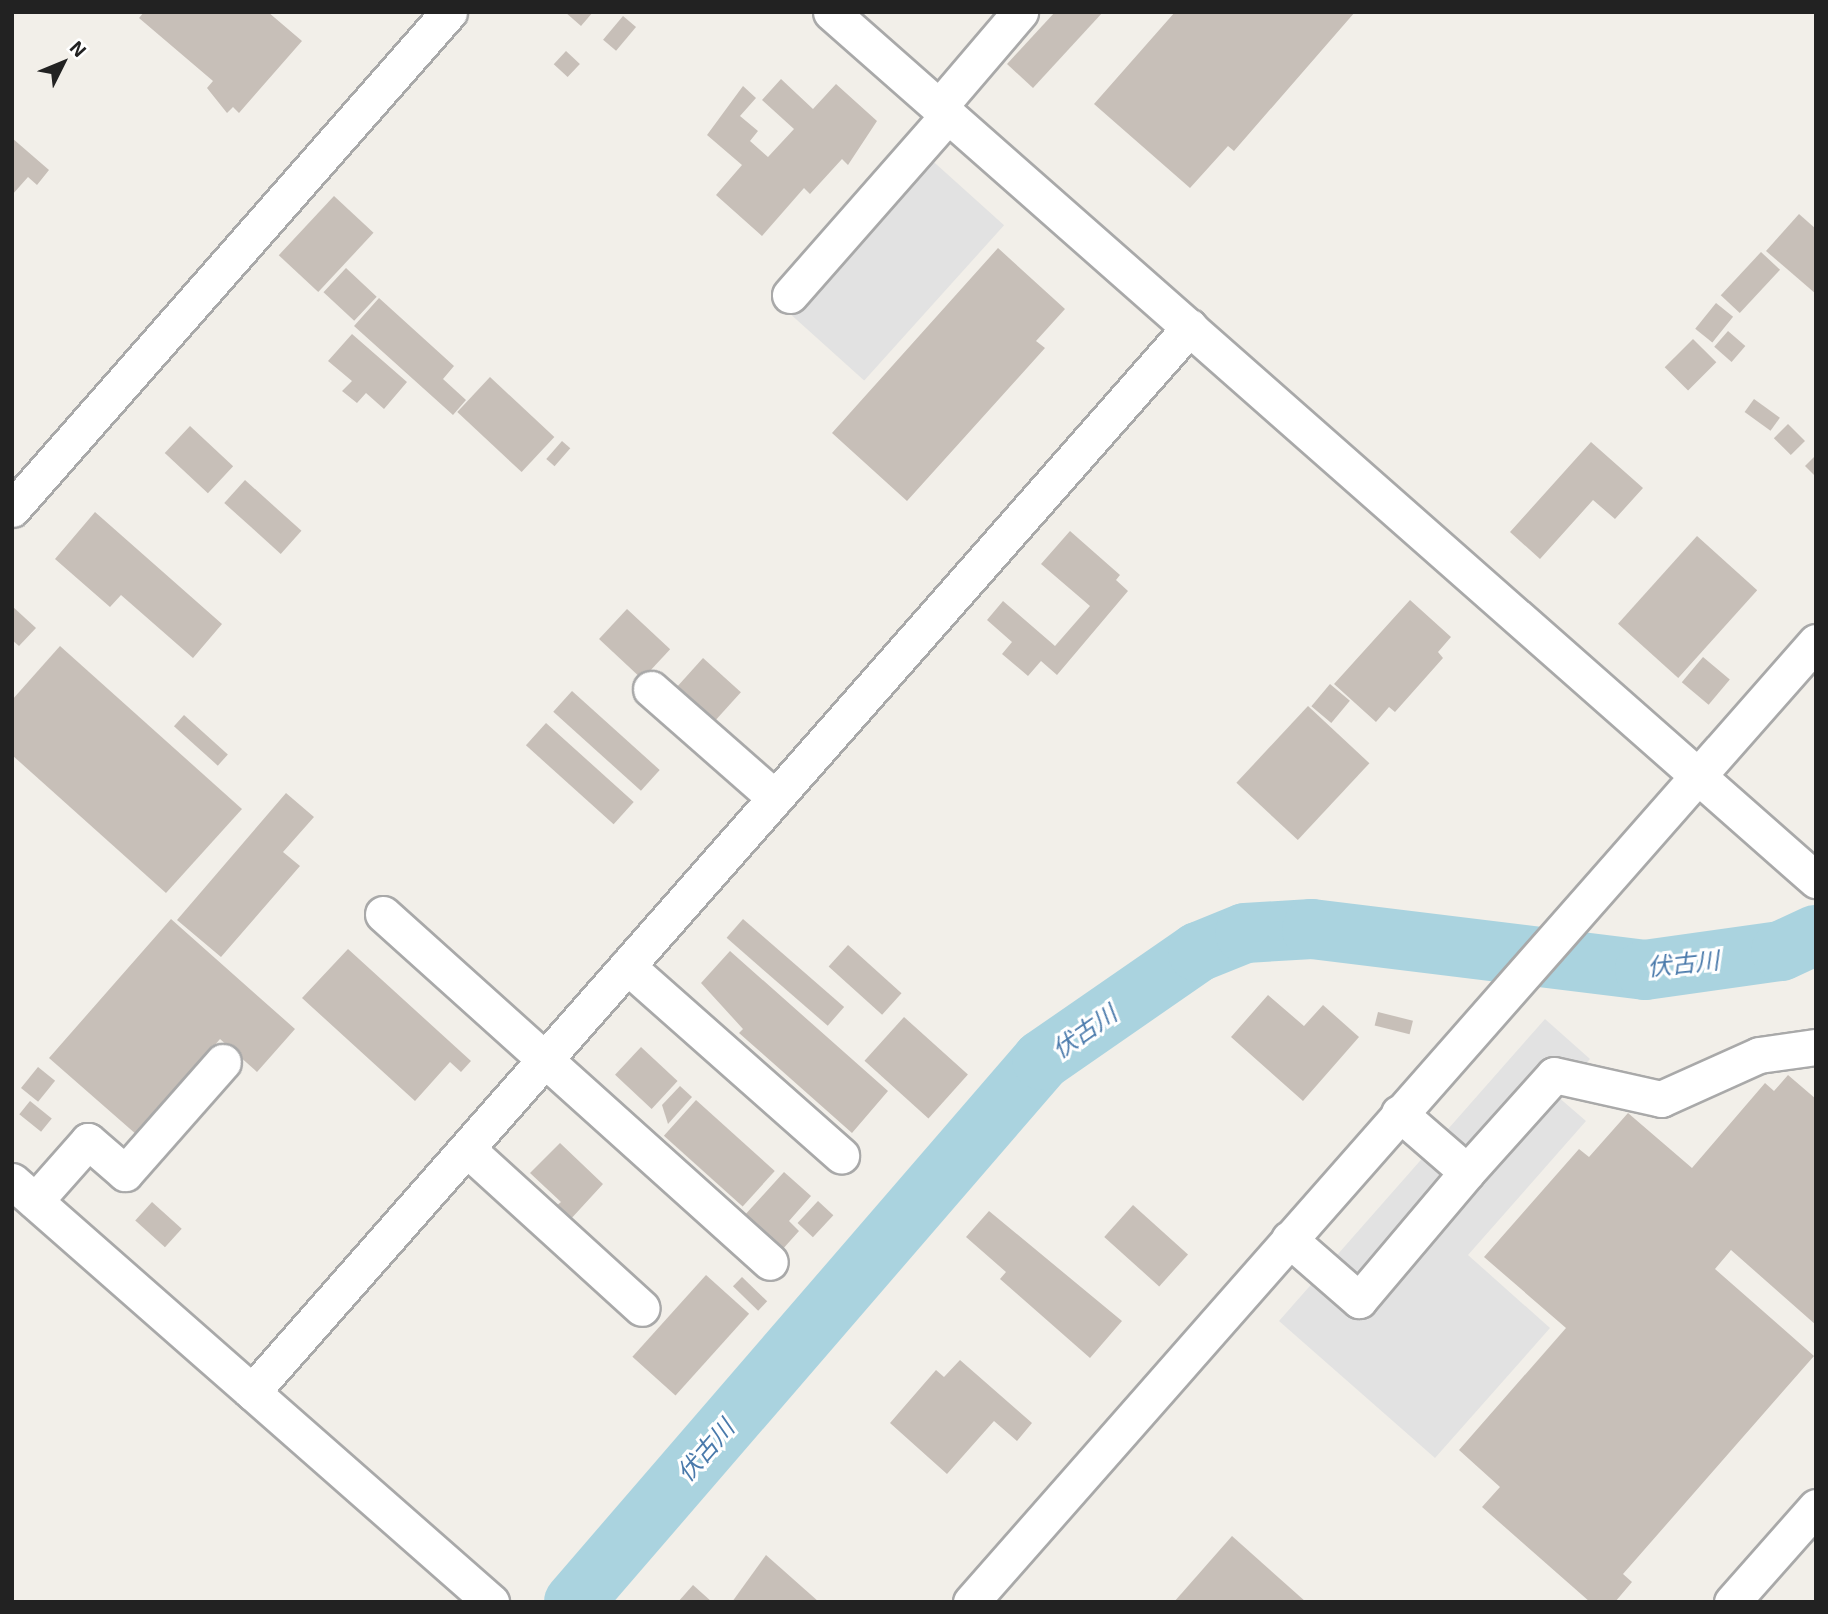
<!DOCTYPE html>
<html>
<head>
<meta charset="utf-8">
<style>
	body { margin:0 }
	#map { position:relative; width:1828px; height:1614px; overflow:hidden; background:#f2efe9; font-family:"Exo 2","Noto Sans JP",sans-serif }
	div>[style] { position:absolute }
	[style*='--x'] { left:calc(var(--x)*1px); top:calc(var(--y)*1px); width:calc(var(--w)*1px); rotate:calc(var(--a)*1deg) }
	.parking>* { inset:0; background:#e2e2e2; transform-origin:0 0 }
	.river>* { height:60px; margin:-30px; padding:0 30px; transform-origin:30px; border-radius:30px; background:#aad3df }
	.building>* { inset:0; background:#c7bfb8; transform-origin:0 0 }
	.roads { filter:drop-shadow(2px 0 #a9a9a9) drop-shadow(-2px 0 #a9a9a9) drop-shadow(0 2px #a9a9a9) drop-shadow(0 -2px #a9a9a9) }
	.minor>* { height:35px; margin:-17.5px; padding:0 17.5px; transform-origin:17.5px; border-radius:17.5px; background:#fff }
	span { translate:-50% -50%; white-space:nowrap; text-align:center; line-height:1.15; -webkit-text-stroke:6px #fff; paint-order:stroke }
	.water-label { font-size:24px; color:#4a7aab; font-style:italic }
	.frame { position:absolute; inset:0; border:14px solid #222; pointer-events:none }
	.north { position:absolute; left:28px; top:28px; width:70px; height:70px; -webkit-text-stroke:5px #fff; paint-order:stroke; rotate:47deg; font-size:19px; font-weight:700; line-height:28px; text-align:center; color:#222 }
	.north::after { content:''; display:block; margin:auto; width:24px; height:32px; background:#222; clip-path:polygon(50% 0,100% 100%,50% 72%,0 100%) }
</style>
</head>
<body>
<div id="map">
	<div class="parking">
		<div style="left:926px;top:155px;width:105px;height:209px;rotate:42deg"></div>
		<div style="clip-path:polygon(1545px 1019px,1590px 1059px,1557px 1096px,1586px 1121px,1468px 1255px,1550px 1328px,1435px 1458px,1279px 1321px)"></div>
	</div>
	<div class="river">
		<div style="--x:574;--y:1602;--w:716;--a:-49.19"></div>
		<div style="--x:1042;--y:1060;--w:190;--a:-34.7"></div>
		<div style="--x:1198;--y:952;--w:51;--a:-22"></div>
		<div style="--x:1245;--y:933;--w:67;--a:-3.4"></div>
		<div style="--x:1312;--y:929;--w:336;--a:7"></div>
		<div style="--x:1645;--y:970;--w:137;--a:-8"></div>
		<div style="--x:1781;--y:951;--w:38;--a:-25"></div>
	</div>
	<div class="building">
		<div style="clip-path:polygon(144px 12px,268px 12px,302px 41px,239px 113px,233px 107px,227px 113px,207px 88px,213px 81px,139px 18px)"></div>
		<div style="clip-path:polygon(565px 12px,593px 12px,581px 26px)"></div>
		<div style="clip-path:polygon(1055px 12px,1103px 12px,1033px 88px,1007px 64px)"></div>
		<div style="clip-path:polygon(1175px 12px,1355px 12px,1234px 151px,1228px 146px,1190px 188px,1094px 104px)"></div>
		<div style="left:623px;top:16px;width:17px;height:31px;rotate:40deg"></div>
		<div style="left:566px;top:51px;width:19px;height:18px;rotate:43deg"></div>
		<div style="clip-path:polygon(781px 79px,813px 109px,836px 84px,877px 121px,848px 165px,842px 159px,810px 194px,804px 188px,762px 236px,716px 195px,742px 165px,707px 135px,743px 86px,756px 98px,740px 116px,758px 131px,750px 141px,768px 157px,794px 129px,762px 100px)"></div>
		<div style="clip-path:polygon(12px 138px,49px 170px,37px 185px,28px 177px,12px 195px)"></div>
		<div style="left:334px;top:196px;width:54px;height:81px;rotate:43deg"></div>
		<div style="clip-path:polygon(1799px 214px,1816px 229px,1816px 294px,1766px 251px)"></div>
		<div style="clip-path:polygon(998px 248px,1065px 309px,1036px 341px,1045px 348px,907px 501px,832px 433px)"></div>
		<div style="left:1761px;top:252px;width:26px;height:59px;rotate:43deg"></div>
		<div style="left:346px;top:268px;width:42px;height:33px;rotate:43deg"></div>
		<div style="clip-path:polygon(379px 298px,454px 366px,443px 379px,466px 400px,453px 415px,354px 326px)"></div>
		<div style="left:1716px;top:303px;width:22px;height:33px;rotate:39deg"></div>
		<div style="left:1728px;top:331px;width:23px;height:21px;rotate:41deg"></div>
		<div style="clip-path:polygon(352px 334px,407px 382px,384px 409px,366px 393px,357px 403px,342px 391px,352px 381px,328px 361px)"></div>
		<div style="left:1693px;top:339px;width:33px;height:40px;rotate:45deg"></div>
		<div style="left:490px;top:377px;width:88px;height:48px;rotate:43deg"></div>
		<div style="left:1754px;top:399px;width:32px;height:16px;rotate:36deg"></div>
		<div style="left:1788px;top:424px;width:24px;height:20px;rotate:45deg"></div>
		<div style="left:190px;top:426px;width:59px;height:37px;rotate:43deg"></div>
		<div style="left:562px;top:441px;width:11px;height:24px;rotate:41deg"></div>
		<div style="clip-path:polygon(1591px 442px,1643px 488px,1615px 519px,1593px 500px,1540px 559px,1510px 532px)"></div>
		<div style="clip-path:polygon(1816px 455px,1816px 477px,1805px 466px)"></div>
		<div style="left:245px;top:480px;width:76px;height:31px;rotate:42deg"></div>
		<div style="clip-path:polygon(95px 512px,222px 624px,193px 658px,121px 595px,110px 607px,55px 559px)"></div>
		<div style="clip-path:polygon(1070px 531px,1120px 575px,1116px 580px,1128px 591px,1057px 675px,1041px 661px,1028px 676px,1002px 654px,1012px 642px,987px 620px,1003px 601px,1055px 646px,1090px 606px,1041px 564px)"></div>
		<div style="left:1697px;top:536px;width:81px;height:118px;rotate:42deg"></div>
		<div style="clip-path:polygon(1410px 600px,1451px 637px,1438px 652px,1443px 658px,1395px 712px,1389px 707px,1376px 722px,1334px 684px)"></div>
		<div style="clip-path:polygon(12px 606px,36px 628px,19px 646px,12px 640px)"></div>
		<div style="left:627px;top:609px;width:59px;height:41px;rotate:43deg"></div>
		<div style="clip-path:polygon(60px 646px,242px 809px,166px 893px,12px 755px,12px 700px)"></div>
		<div style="left:1703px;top:657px;width:35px;height:33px;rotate:40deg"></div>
		<div style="left:703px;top:658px;width:51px;height:43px;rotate:42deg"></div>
		<div style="left:1330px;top:684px;width:26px;height:29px;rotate:40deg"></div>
		<div style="left:572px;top:691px;width:118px;height:28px;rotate:42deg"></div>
		<div style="left:1308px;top:706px;width:84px;height:105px;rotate:43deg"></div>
		<div style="left:184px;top:715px;width:59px;height:15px;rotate:42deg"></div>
		<div style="left:546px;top:723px;width:118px;height:30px;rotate:42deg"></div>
		<div style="clip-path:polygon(286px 793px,314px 817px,283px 852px,300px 866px,221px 957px,177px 920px)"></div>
		<div style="clip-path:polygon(171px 919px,295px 1029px,257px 1072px,220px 1039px,137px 1135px,49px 1058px)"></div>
		<div style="left:743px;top:919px;width:134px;height:25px;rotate:41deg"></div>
		<div style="left:848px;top:945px;width:72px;height:29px;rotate:42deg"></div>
		<div style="clip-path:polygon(348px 949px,471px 1061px,461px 1072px,450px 1062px,415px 1101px,302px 998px)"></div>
		<div style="clip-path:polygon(730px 951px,888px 1091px,852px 1133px,739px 1033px,743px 1029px,701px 983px)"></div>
		<div style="clip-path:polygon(1268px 995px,1304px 1026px,1323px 1005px,1359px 1037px,1303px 1101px,1231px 1037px)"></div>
		<div style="left:1378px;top:1012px;width:36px;height:14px;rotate:14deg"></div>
		<div style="left:904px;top:1017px;width:86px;height:59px;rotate:42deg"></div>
		<div style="left:641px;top:1047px;width:50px;height:38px;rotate:43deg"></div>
		<div style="left:38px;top:1067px;width:22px;height:27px;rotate:39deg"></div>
		<div style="clip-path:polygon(1788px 1075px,1816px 1099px,1816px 1325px,1731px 1250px,1715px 1269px,1814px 1356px,1623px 1574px,1632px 1582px,1615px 1602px,1590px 1602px,1482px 1507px,1500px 1487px,1459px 1450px,1566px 1328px,1484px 1257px,1579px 1149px,1589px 1157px,1628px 1113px,1692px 1168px,1765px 1083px,1774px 1091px)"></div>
		<div style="clip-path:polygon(680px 1086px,692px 1097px,668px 1124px,662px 1105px)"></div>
		<div style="left:696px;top:1100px;width:106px;height:48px;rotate:42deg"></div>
		<div style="left:30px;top:1101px;width:28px;height:17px;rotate:39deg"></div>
		<div style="clip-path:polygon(560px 1143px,603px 1184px,569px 1221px,555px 1207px,561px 1202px,530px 1173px)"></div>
		<div style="clip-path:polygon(784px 1172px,811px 1196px,789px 1221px,799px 1231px,781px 1251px,743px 1217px)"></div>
		<div style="left:818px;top:1201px;width:21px;height:30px;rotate:43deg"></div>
		<div style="left:152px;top:1202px;width:40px;height:25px;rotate:42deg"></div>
		<div style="left:1133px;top:1205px;width:74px;height:43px;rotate:42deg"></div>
		<div style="clip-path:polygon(989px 1211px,1122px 1321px,1090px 1358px,1000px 1279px,1006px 1272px,966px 1237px)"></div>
		<div style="left:706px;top:1275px;width:58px;height:110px;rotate:42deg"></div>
		<div style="left:742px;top:1277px;width:35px;height:13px;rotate:44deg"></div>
		<div style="clip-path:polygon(960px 1360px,1032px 1423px,1017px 1441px,994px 1421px,947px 1474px,890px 1423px,936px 1370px,944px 1377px)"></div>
		<div style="clip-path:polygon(1232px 1536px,1306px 1602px,1174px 1602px)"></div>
		<div style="clip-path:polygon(766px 1555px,819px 1602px,732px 1602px)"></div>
		<div style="clip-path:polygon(693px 1585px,712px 1602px,678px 1602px)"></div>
	</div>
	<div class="roads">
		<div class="minor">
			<div style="--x:831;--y:12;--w:1313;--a:41.39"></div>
			<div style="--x:939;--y:107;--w:125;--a:-49.5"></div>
			<div style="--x:790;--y:295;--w:240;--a:-48.7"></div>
			<div style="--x:12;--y:509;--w:662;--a:-48.68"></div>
			<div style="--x:651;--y:689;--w:165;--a:41.3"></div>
			<div style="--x:383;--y:914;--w:520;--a:41.96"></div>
			<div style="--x:627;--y:966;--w:286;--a:41.5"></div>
			<div style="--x:467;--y:1149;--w:236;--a:42.3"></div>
			<div style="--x:1467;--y:1172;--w:130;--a:-48.1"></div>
			<div style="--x:1554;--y:1075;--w:110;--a:12.6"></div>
			<div style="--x:1661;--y:1099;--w:107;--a:-24.2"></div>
			<div style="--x:1759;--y:1055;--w:58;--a:-8"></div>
			<div style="--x:12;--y:1181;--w:638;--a:41.31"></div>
			<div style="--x:35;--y:1201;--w:80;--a:-48.5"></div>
			<div style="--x:88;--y:1141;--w:49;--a:40.9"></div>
			<div style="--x:125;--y:1173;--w:148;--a:-48.6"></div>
			<div style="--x:1289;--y:1239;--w:93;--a:41.1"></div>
			<div style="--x:1359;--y:1300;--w:167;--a:-49.8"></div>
			<div style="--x:1467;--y:1172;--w:90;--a:-139.1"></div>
			<div style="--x:252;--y:1392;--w:1419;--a:-48.63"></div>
			<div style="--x:971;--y:1602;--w:1279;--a:-48.65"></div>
			<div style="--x:1732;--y:1602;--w:127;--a:-48.5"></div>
		</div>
	</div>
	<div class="water-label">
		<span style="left:1683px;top:963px;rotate:-6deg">伏古川</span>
		<span style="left:1084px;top:1031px;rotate:-35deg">伏古川</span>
		<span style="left:705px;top:1450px;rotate:-49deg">伏古川</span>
	</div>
	<div class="frame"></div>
	<div class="north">N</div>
</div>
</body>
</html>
